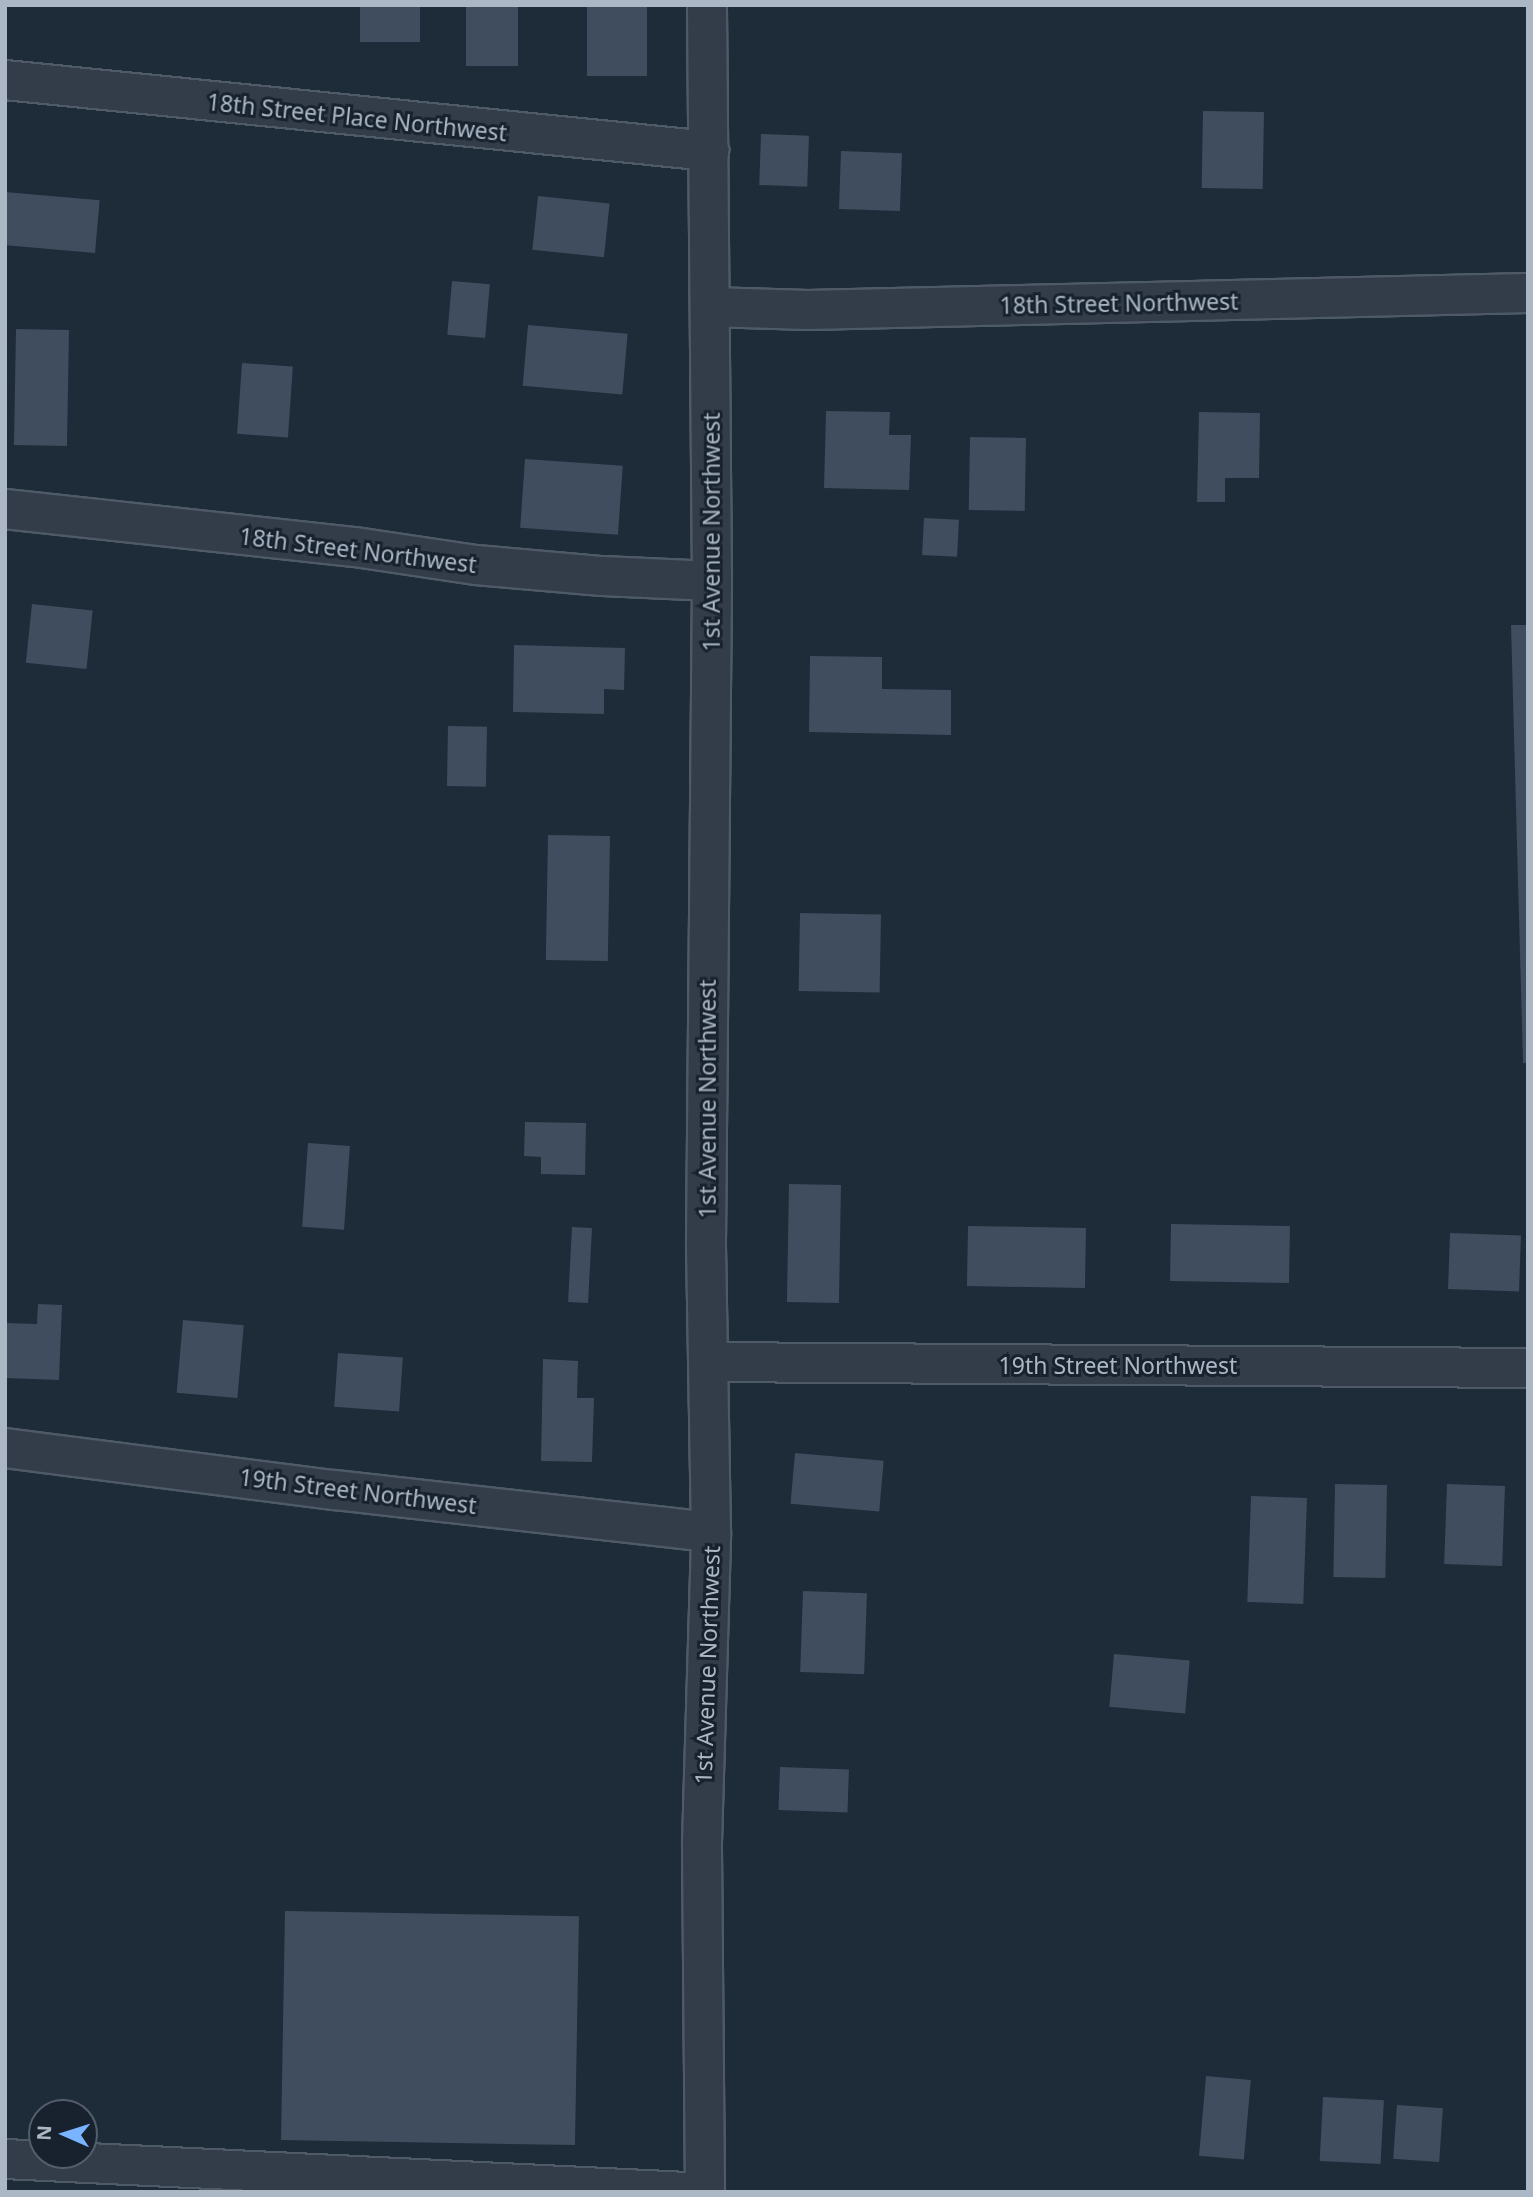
<!DOCTYPE html>
<html>
<head>
<meta charset="utf-8">
<style>
	body { margin:0 }
	#map { position:relative; width:1533px; height:2197px; overflow:hidden; background:#1e2b39; font-family:"Noto Sans",sans-serif }
	div>[style] { position:absolute }
	[style*='--x'] { left:calc(var(--x)*1px); top:calc(var(--y)*1px); width:calc(var(--w)*1px); rotate:calc(var(--a)*1deg) }
	.building>* { inset:0; background:#3f4d5e; transform-origin:0 0 }
	.roads { filter:drop-shadow(2px 0 #4f5a67) drop-shadow(-2px 0 #4f5a67) drop-shadow(0 2px #4f5a67) drop-shadow(0 -2px #4f5a67) }
	.minor>* { height:38px; margin:-19px; padding:0 19px; transform-origin:19px; border-radius:19px; background:#323d49 }
	span { translate:-50% -50%; white-space:nowrap; text-align:center; line-height:1.15; -webkit-text-stroke:6px #17222e; paint-order:stroke }
	.street-label { font-size:23px; color:#acb7c6 }
	.frame { position:absolute; inset:0; border:7px solid #acb7c6; pointer-events:none }
	.north { position:absolute; left:28px; top:2099px; width:70px; height:70px; box-sizing:border-box; background:#17222e; border:2px solid #535e6b; border-radius:50%; rotate:273deg; font-size:19px; font-weight:700; line-height:28px; text-align:center; color:#acb7c6 }
	.north::after { content:''; display:block; margin:auto; width:24px; height:32px; background:#78b4ff; clip-path:polygon(50% 0,100% 100%,50% 72%,0 100%) }
</style>
</head>
<body>
<div id="map">
	<div class="building">
		<div style="left:360px;top:5px;width:60px;height:37px"></div>
		<div style="left:466px;top:5px;width:52px;height:61px"></div>
		<div style="left:587px;top:5px;width:60px;height:71px"></div>
		<div style="left:1203px;top:111px;width:61px;height:77px;rotate:1deg"></div>
		<div style="left:761px;top:134px;width:48px;height:51px;rotate:2deg"></div>
		<div style="left:841px;top:151px;width:61px;height:58px;rotate:2deg"></div>
		<div style="left:5px;top:192px;width:95px;height:53px;rotate:5deg"></div>
		<div style="left:538px;top:196px;width:72px;height:54px;rotate:6deg"></div>
		<div style="left:452px;top:281px;width:38px;height:54px;rotate:5deg"></div>
		<div style="left:528px;top:325px;width:100px;height:61px;rotate:5deg"></div>
		<div style="left:16px;top:329px;width:53px;height:116px;rotate:1deg"></div>
		<div style="left:242px;top:363px;width:51px;height:71px;rotate:4deg"></div>
		<div style="clip-path:polygon(826px 411px,890px 412px,889px 435px,911px 435px,909px 490px,824px 488px)"></div>
		<div style="clip-path:polygon(1199px 412px,1260px 413px,1259px 478px,1225px 478px,1225px 502px,1197px 502px)"></div>
		<div style="left:970px;top:437px;width:56px;height:73px;rotate:1deg"></div>
		<div style="left:525px;top:459px;width:98px;height:69px;rotate:4deg"></div>
		<div style="left:924px;top:518px;width:35px;height:37px;rotate:3deg"></div>
		<div style="left:32px;top:604px;width:61px;height:59px;rotate:6deg"></div>
		<div style="clip-path:polygon(1511px 625px,1528px 625px,1528px 1063px,1523px 1063px)"></div>
		<div style="clip-path:polygon(514px 645px,625px 648px,624px 690px,604px 689px,604px 714px,513px 712px)"></div>
		<div style="clip-path:polygon(810px 656px,882px 657px,882px 689px,951px 690px,951px 735px,809px 732px)"></div>
		<div style="left:448px;top:726px;width:39px;height:60px;rotate:1deg"></div>
		<div style="left:548px;top:835px;width:62px;height:125px;rotate:1deg"></div>
		<div style="left:800px;top:913px;width:81px;height:78px;rotate:1deg"></div>
		<div style="clip-path:polygon(525px 1122px,586px 1123px,585px 1175px,541px 1174px,541px 1157px,524px 1156px)"></div>
		<div style="left:308px;top:1143px;width:42px;height:84px;rotate:4deg"></div>
		<div style="left:789px;top:1184px;width:52px;height:118px;rotate:1deg"></div>
		<div style="left:1171px;top:1224px;width:119px;height:57px;rotate:1deg"></div>
		<div style="left:968px;top:1226px;width:118px;height:60px;rotate:1deg"></div>
		<div style="left:572px;top:1227px;width:20px;height:75px;rotate:3deg"></div>
		<div style="left:1450px;top:1233px;width:71px;height:56px;rotate:2deg"></div>
		<div style="clip-path:polygon(38px 1304px,62px 1305px,59px 1380px,5px 1378px,5px 1323px,37px 1324px)"></div>
		<div style="left:183px;top:1320px;width:61px;height:73px;rotate:5deg"></div>
		<div style="left:338px;top:1353px;width:65px;height:54px;rotate:4deg"></div>
		<div style="clip-path:polygon(543px 1359px,578px 1361px,577px 1398px,594px 1398px,592px 1462px,541px 1461px)"></div>
		<div style="left:795px;top:1453px;width:89px;height:51px;rotate:5deg"></div>
		<div style="left:1335px;top:1484px;width:52px;height:93px;rotate:1deg"></div>
		<div style="left:1447px;top:1484px;width:58px;height:80px;rotate:2deg"></div>
		<div style="left:1251px;top:1496px;width:56px;height:106px;rotate:2deg"></div>
		<div style="left:803px;top:1591px;width:64px;height:81px;rotate:2deg"></div>
		<div style="left:1114px;top:1654px;width:76px;height:53px;rotate:5deg"></div>
		<div style="left:780px;top:1767px;width:69px;height:43px;rotate:2deg"></div>
		<div style="left:285px;top:1911px;width:294px;height:229px;rotate:1deg"></div>
		<div style="left:1206px;top:2076px;width:45px;height:80px;rotate:5deg"></div>
		<div style="left:1323px;top:2097px;width:61px;height:64px;rotate:3deg"></div>
		<div style="left:1397px;top:2105px;width:46px;height:54px;rotate:4deg"></div>
	</div>
	<div class="roads">
		<div class="minor">
			<div style="--x:5;--y:80;--w:708;--a:5.76"></div>
			<div style="--x:710;--y:307;--w:98;--a:1.8"></div>
			<div style="--x:808;--y:310;--w:720;--a:-1.35"></div>
			<div style="--x:5;--y:509;--w:352;--a:6.2"></div>
			<div style="--x:355;--y:547;--w:122;--a:8.5"></div>
			<div style="--x:476;--y:565;--w:127;--a:5"></div>
			<div style="--x:603;--y:576;--w:109;--a:2.6"></div>
			<div style="--x:708;--y:1362;--w:820;--a:0.42"></div>
			<div style="--x:5;--y:1448;--w:333;--a:7.3"></div>
			<div style="--x:335;--y:1490;--w:378;--a:6.4"></div>
			<div style="--x:5;--y:2159;--w:684;--a:2.77"></div>
			<div style="--x:705;--y:2192;--w:349;--a:-90.5"></div>
			<div style="--x:702;--y:1843;--w:311;--a:-88.3"></div>
			<div style="--x:711;--y:1532;--w:289;--a:-91"></div>
			<div style="--x:706;--y:1243;--w:662;--a:-89.48"></div>
			<div style="--x:712;--y:581;--w:576;--a:-90.5"></div>
		</div>
	</div>
	<div class="street-label">
		<span style="left:357px;top:117px;rotate:6deg">18th Street Place Northwest</span>
		<span style="left:1119px;top:303px;rotate:-1deg">18th Street Northwest</span>
		<span style="left:711px;top:532px;rotate:-90deg">1st Avenue Northwest</span>
		<span style="left:358px;top:550px;rotate:7deg">18th Street Northwest</span>
		<span style="left:707px;top:1099px;rotate:-90deg">1st Avenue Northwest</span>
		<span style="left:1118px;top:1365px">19th Street Northwest</span>
		<span style="left:358px;top:1491px;rotate:7deg">19th Street Northwest</span>
		<span style="left:707px;top:1665px;rotate:-88deg">1st Avenue Northwest</span>
	</div>
	<div class="frame"></div>
	<div class="north">N</div>
</div>
</body>
</html>
